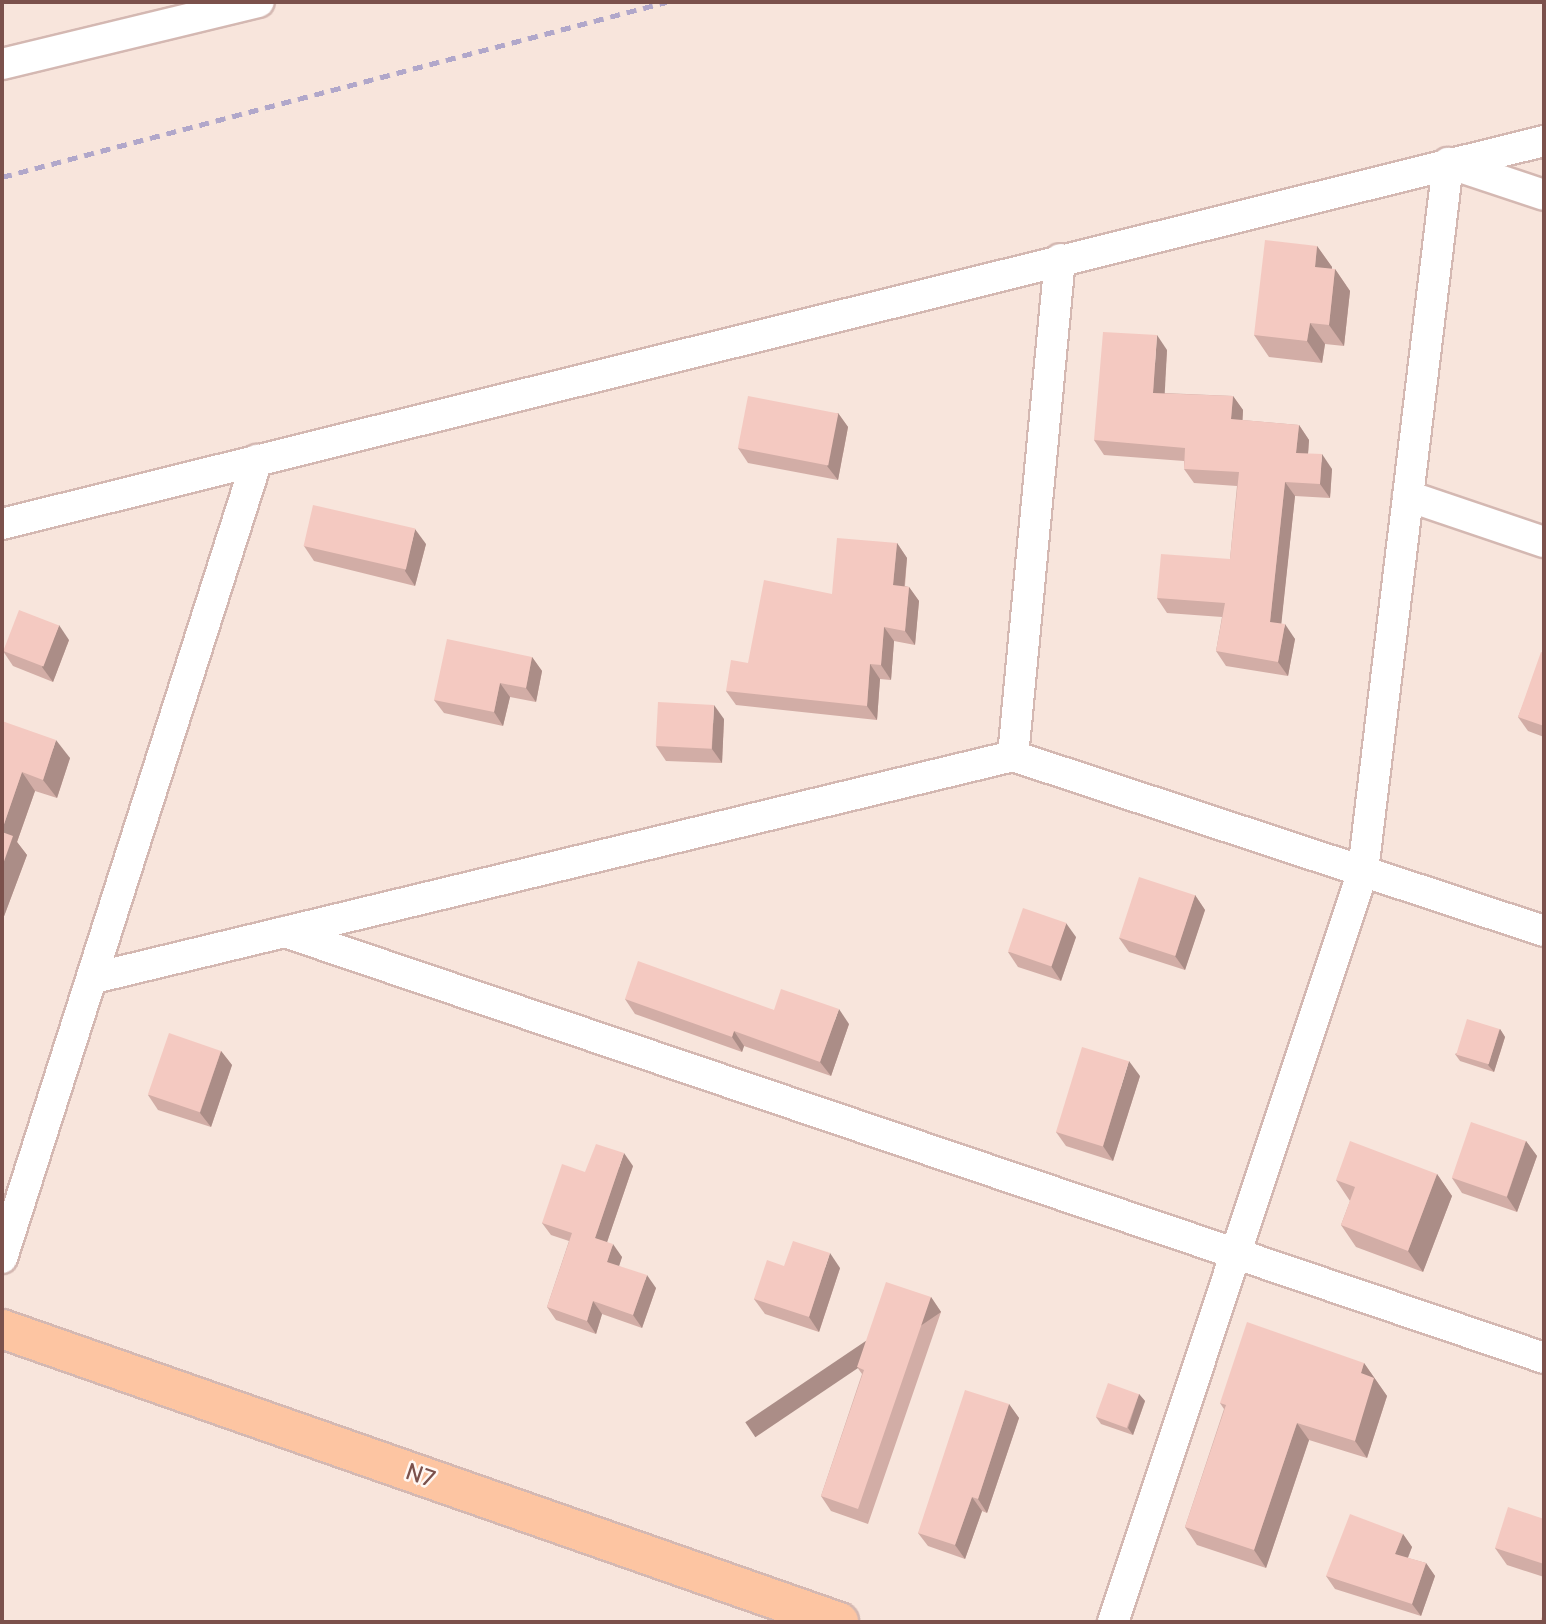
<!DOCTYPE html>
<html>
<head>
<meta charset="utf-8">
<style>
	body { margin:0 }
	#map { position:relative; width:1546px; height:1624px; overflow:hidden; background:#fdf2eb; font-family:Rubik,sans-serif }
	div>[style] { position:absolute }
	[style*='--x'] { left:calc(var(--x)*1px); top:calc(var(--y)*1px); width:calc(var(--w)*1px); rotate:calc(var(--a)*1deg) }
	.residential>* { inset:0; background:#f8e5dc; transform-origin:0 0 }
	.roads { filter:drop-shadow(2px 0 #d4b8b2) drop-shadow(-2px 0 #d4b8b2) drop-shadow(0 2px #d4b8b2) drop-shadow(0 -2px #d4b8b2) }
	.minor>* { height:30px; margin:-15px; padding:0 15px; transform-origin:15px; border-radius:15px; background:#fff }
	.primary>* { height:38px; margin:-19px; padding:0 19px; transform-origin:19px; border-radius:19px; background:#fdc5a2 }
	.rail>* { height:5px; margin-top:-2.5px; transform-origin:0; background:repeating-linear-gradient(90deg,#b1a7ca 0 10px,transparent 0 17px) }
	.wall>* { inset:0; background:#d2ada6 }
	.shaded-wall>* { inset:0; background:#ab8d87; transform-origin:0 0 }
	.building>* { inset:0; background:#f4c9c1; transform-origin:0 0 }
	span { translate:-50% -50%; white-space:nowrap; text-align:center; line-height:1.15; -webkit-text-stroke:5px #fff7f3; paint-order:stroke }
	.street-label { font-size:24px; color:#7b514c }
	.frame { position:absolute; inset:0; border:4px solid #7b514c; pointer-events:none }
</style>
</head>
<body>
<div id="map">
	<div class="residential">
		<div style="left:2px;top:2px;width:1542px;height:1620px"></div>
	</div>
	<div class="roads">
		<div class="minor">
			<div style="--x:2;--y:64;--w:264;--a:-13.6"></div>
			<div style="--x:1408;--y:496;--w:144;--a:18.7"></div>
			<div style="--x:2;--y:524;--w:1589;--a:-13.95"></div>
			<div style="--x:1013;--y:756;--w:499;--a:-84.6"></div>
			<div style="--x:285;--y:932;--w:1329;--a:18.69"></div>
			<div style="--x:94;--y:978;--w:945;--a:-13.58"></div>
			<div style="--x:1013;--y:756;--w:559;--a:18.24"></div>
			<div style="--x:2;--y:1258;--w:838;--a:-72.28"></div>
			<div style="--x:1113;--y:1622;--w:792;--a:-71.59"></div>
			<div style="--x:1363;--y:871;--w:713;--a:-83.15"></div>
			<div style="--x:1448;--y:163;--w:101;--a:18.4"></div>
		</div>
		<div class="primary">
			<div style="--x:2;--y:1329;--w:887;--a:19.29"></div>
		</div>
	</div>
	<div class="rail">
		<div style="--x:2;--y:177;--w:687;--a:-14.76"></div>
	</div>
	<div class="wall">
		<div style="clip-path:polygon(1317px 246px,1332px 267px,1332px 269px,1335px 269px,1350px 291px,1344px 346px,1325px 344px,1322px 363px,1269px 357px,1254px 335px)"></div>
		<div style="clip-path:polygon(1167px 350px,1164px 393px,1233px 396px,1243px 410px,1242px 420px,1299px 425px,1309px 440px,1308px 454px,1332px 469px,1330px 498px,1295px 496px,1281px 624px,1295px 639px,1288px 676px,1226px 666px,1216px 651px,1222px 617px,1167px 613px,1157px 598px,1230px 559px,1237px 486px,1194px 483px,1184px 469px,1184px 461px,1104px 455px,1094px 440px)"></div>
		<div style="clip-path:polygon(838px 413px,848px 427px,838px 480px,748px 463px,738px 448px)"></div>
		<div style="clip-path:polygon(897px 543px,907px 558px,905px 586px,909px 587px,919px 601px,915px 645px,894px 641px,891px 680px,880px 679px,877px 720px,736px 705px,726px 691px,748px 663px,832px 594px)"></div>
		<div style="clip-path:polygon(426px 544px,415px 586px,314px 561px,304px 546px)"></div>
		<div style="clip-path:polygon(69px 640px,53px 682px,13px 666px,3px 651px)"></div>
		<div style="clip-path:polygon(1544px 653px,1544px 737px,1528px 731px,1518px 717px)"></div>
		<div style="clip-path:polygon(532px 657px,542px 671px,536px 702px,510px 697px,503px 726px,444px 713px,434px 700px)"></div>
		<div style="clip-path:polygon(724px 719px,722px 763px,666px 761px,656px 746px)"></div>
		<div style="clip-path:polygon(2px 721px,70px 758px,57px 798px,35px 791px,17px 842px,27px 855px,3px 919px,2px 918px)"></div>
		<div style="clip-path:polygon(1195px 895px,1205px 910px,1185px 970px,1129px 952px,1119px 938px)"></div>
		<div style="clip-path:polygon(1076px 937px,1061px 981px,1018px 967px,1008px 952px)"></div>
		<div style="clip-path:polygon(625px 999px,774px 1010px,849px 1024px,831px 1076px,744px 1046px,742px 1052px,635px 1014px)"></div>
		<div style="clip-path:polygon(1500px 1029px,1505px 1037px,1494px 1072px,1460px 1061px,1455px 1054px)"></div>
		<div style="clip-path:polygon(221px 1051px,232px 1065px,211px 1127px,158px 1110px,148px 1095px)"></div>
		<div style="clip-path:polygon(1140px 1076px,1113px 1161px,1066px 1146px,1056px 1132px)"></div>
		<div style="clip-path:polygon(1526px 1141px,1537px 1156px,1517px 1212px,1462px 1193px,1452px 1178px)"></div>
		<div style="clip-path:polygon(633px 1166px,607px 1242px,622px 1257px,619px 1266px,656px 1288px,642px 1328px,602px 1314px,596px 1334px,556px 1320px,547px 1307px,569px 1241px,551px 1235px,542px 1223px,585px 1172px)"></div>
		<div style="clip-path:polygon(1437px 1174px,1452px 1196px,1423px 1272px,1356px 1247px,1341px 1225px,1350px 1201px,1336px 1180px)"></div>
		<div style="clip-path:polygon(784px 1266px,840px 1268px,819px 1332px,765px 1314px,754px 1299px)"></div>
		<div style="clip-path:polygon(931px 1297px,941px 1312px,868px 1524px,831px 1511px,821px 1496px,862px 1374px,857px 1367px)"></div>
		<div style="clip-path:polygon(1364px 1363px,1387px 1396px,1367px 1458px,1309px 1440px,1266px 1568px,1197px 1545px,1185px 1527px,1224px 1409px,1220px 1403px)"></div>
		<div style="clip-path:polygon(1139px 1394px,1145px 1401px,1133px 1435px,1101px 1424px,1096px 1417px)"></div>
		<div style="clip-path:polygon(1009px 1404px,1019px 1418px,987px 1513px,982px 1511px,965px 1559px,928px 1546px,918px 1533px)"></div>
		<div style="clip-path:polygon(1544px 1519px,1544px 1577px,1507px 1565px,1495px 1548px)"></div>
		<div style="clip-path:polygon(1403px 1534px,1412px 1547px,1408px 1558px,1426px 1563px,1435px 1576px,1421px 1616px,1335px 1589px,1326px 1576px)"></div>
	</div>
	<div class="shaded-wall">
		<div style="clip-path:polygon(1317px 246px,1332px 267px,1330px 289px,1315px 267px)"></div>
		<div style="clip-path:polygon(1335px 269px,1350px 291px,1344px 346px,1329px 325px)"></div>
		<div style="clip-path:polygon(1310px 323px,1325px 344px,1322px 363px,1307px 341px)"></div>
		<div style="clip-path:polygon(1157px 335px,1167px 350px,1164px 407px,1153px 393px)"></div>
		<div style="clip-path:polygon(1233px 396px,1243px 410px,1242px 434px,1231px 419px)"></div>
		<div style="clip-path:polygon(838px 413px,848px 427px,838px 480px,827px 466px)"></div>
		<div style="clip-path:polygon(1299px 425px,1309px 440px,1307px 468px,1296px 453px)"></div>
		<div style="clip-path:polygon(1322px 454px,1332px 469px,1330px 498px,1320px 484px)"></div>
		<div style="clip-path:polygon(1285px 482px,1295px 496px,1280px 636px,1270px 622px)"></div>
		<div style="clip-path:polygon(415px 529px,426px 544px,415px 586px,405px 571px)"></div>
		<div style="clip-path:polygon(897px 543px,907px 558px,903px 600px,893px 585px)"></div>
		<div style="clip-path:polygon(909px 587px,919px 601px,915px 645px,905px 631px)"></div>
		<div style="clip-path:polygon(1285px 624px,1295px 639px,1288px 676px,1278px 662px)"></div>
		<div style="clip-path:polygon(59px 625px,69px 640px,53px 682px,42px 667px)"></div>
		<div style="clip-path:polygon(884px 627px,894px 641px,891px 680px,881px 665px)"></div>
		<div style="clip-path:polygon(532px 657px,542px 671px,536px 702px,526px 688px)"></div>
		<div style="clip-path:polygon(870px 664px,880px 679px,877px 720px,867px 706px)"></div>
		<div style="clip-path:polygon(500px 683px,510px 697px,503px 726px,494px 712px)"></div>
		<div style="clip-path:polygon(714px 705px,724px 719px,722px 763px,712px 749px)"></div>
		<div style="clip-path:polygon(56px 740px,70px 758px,57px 798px,43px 780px)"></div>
		<div style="clip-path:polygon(22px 772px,35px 791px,17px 842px,27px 855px,3px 919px,2px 917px,2px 830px)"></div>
		<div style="clip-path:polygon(1195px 895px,1205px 910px,1185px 970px,1175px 956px)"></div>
		<div style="clip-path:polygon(1066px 923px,1076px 937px,1061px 981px,1051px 966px)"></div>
		<div style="clip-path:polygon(839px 1009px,849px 1024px,831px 1076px,820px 1062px)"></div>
		<div style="clip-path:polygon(1500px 1029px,1505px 1037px,1494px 1072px,1488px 1065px)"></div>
		<div style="clip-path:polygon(734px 1031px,744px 1046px,742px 1052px,732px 1037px)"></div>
		<div style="clip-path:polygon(221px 1051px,232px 1065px,211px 1127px,200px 1113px)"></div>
		<div style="clip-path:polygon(1129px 1061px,1140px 1076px,1113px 1161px,1103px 1146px)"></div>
		<div style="clip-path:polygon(1526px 1141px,1537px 1156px,1517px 1212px,1507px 1197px)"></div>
		<div style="clip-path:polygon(624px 1153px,633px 1166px,604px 1251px,595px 1238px)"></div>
		<div style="clip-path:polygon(1437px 1174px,1452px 1196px,1423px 1272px,1408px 1251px)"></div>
		<div style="clip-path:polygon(613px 1244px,622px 1257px,616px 1275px,607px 1262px)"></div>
		<div style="clip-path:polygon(830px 1253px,840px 1268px,819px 1332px,809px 1317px)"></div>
		<div style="clip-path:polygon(647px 1275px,656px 1288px,642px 1328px,633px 1315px)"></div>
		<div style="left:931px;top:1297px;width:18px;height:224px;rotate:56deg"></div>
		<div style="clip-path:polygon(593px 1301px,602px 1314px,596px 1334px,587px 1321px)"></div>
		<div style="clip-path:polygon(1364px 1363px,1387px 1396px,1367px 1458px,1355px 1441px,1361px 1373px)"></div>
		<div style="clip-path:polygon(1139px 1394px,1145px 1401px,1133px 1435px,1128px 1428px)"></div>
		<div style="clip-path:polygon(1009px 1404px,1019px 1418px,987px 1513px,978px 1499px)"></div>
		<div style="clip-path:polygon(1297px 1423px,1309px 1440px,1266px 1568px,1254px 1550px)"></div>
		<div style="clip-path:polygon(972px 1497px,982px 1511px,965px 1559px,955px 1545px)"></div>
		<div style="clip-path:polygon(1403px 1534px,1412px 1547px,1404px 1567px,1395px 1554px)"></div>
		<div style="clip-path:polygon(1426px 1563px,1435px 1576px,1421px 1616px,1412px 1604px)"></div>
	</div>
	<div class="building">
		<div style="clip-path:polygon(1265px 240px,1317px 246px,1315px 267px,1335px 269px,1329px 325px,1310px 323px,1307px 341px,1254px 335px)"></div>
		<div style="clip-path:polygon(1103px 332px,1157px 335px,1153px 393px,1233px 396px,1231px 419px,1299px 425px,1296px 453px,1322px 454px,1320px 484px,1285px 482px,1270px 622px,1285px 624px,1278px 662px,1216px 651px,1225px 603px,1157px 598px,1161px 554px,1230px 559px,1239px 472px,1184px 469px,1185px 448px,1094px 440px)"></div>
		<div style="left:748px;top:396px;width:92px;height:53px;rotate:11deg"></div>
		<div style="left:313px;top:505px;width:105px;height:42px;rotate:13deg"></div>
		<div style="clip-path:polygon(837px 538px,897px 543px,893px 585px,909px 587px,905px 631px,884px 627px,881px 665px,870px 664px,867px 706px,726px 691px,731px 660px,748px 663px,764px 580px,832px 594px)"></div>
		<div style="left:19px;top:610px;width:43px;height:44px;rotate:21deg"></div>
		<div style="clip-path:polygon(447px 639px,532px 657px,526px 688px,500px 683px,494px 712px,434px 700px)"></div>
		<div style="clip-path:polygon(1541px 652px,1544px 653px,1544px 726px,1518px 717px)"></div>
		<div style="left:658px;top:702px;width:56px;height:44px;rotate:3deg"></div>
		<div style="clip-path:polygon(2px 721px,56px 740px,43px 780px,22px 772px,2px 830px)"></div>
		<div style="clip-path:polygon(2px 832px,13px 836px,2px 867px)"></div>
		<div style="left:1139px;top:877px;width:59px;height:64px;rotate:18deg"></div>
		<div style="left:1023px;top:908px;width:46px;height:46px;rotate:19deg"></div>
		<div style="clip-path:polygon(638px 961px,774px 1010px,781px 989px,839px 1009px,820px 1062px,734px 1031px,732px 1037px,625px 999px)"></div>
		<div style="left:1467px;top:1019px;width:34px;height:37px;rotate:17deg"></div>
		<div style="left:169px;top:1033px;width:55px;height:65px;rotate:19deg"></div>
		<div style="left:1082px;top:1047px;width:49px;height:89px;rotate:17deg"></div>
		<div style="left:1471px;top:1122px;width:58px;height:59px;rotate:19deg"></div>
		<div style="clip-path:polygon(1350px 1141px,1437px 1174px,1408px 1251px,1341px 1225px,1355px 1187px,1336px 1180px)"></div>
		<div style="clip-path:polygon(596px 1144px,624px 1153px,595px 1238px,613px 1244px,607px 1262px,647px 1275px,633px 1315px,593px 1301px,587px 1321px,547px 1307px,572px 1233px,542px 1223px,562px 1164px,585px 1172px)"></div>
		<div style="clip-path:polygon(793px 1241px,830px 1253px,809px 1317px,754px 1299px,767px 1260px,784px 1266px)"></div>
		<div style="clip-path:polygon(886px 1282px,931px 1297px,858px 1509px,821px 1496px,864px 1370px,857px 1367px)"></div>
		<div style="clip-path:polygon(1247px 1322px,1364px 1363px,1361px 1373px,1374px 1378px,1355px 1441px,1297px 1423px,1254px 1550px,1185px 1527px,1226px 1405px,1220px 1403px)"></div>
		<div style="left:1108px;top:1383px;width:33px;height:36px;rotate:20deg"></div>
		<div style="clip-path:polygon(965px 1390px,1009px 1404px,978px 1499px,972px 1497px,955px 1545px,918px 1533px)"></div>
		<div style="clip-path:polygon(1508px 1507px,1544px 1519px,1544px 1564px,1495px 1548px)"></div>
		<div style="clip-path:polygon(1350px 1514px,1403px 1534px,1395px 1554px,1426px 1563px,1412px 1604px,1326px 1576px)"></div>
		<div style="clip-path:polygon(1544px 1611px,1544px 1622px,1540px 1622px)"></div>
	</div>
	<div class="street-label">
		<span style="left:420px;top:1476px;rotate:19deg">N7</span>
	</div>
	<div class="frame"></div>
</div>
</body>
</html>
